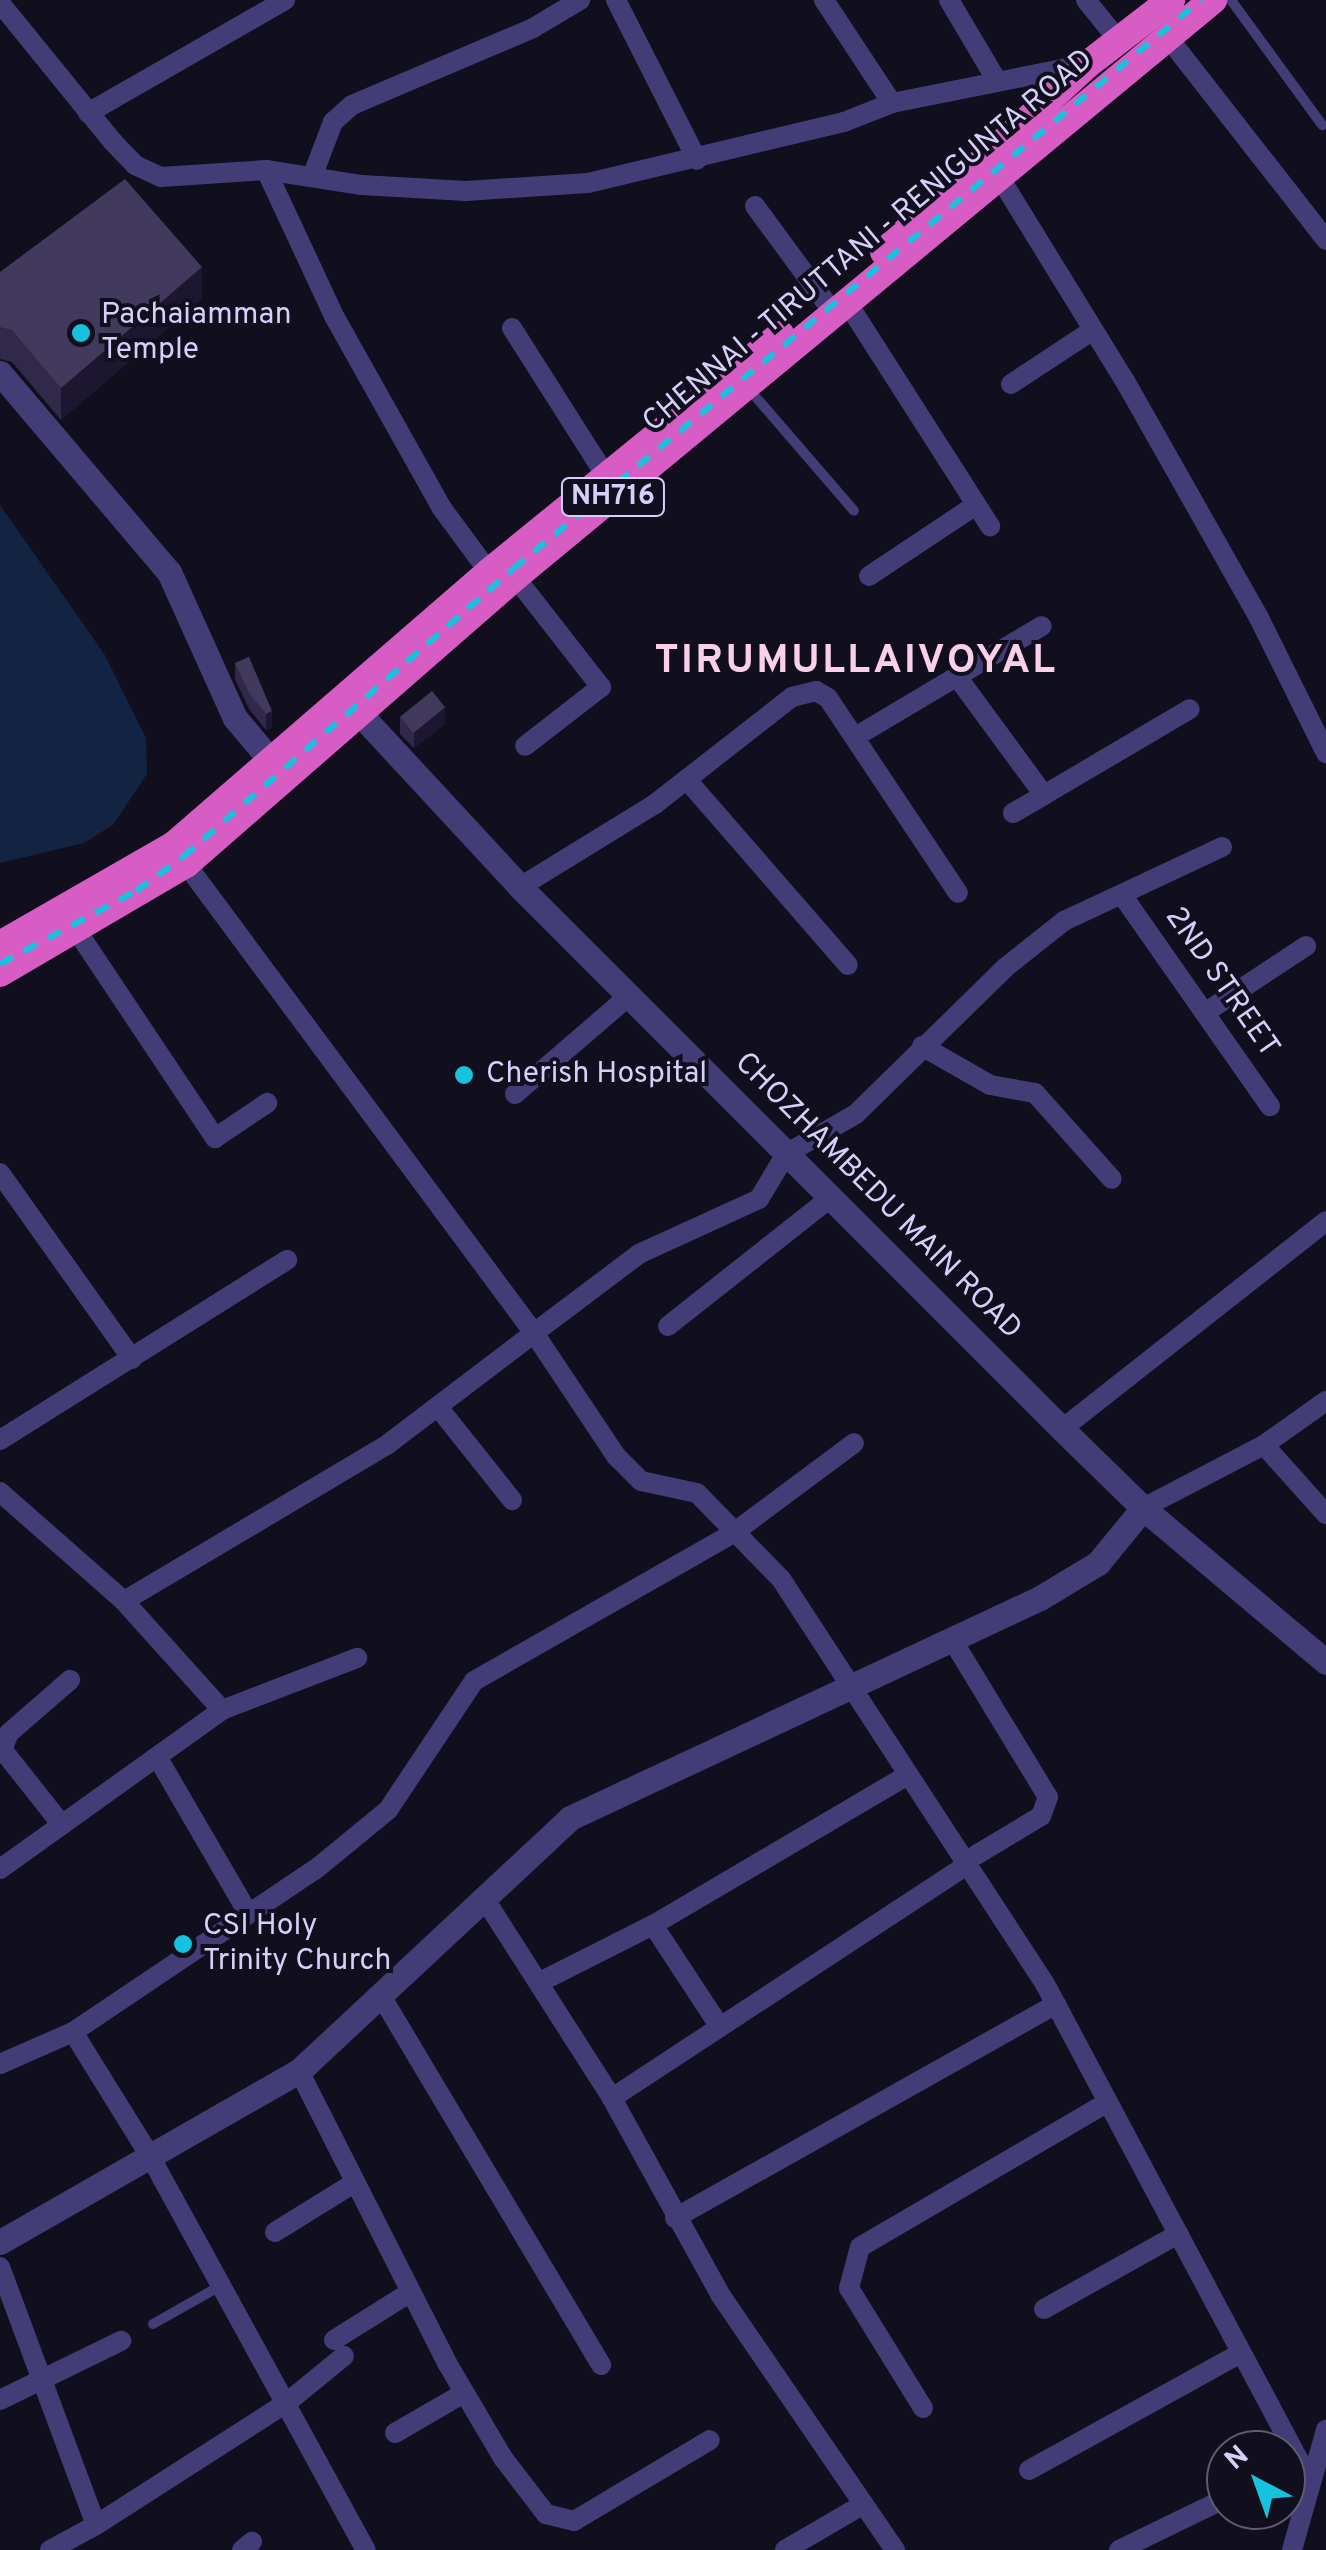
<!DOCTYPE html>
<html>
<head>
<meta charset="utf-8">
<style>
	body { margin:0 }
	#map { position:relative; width:1326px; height:2550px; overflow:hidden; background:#110e1d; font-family:Overpass,sans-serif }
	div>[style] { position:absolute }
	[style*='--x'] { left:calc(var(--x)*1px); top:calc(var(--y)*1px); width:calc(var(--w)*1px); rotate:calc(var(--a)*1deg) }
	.water>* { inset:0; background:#122441 }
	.service>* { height:10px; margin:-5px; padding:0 5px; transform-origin:5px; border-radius:5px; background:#423d77 }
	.minor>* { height:20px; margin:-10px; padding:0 10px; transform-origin:10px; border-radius:10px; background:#423d77 }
	.tertiary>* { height:25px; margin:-12.5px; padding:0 12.5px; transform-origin:12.5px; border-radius:12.5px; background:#423d77 }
	.trunk>* { height:28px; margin:-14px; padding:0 14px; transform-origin:14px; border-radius:14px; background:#d75cc4 }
	.rail>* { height:6px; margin-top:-3px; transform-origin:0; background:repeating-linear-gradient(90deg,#17c2de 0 15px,transparent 0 27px) }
	.wall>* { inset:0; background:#302949 }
	.shaded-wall>* { inset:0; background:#1c1630 }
	.building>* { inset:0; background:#423a5c; transform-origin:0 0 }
	.dots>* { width:28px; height:28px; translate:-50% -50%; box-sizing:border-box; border:5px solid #110e1d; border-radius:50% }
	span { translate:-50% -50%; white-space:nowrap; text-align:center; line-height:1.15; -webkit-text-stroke:8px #110e1d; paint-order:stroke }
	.shield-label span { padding:2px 8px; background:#110e1d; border:2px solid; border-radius:8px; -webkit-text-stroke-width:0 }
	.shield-label { font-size:28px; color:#d5cffa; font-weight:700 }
	.street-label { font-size:30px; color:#d5cffa }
	.poi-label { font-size:30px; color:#d5cffa }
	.left { translate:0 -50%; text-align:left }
	.district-label { font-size:40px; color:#fad0e9; font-weight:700; letter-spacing:2.5px }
	.north { position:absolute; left:1206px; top:2430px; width:100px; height:100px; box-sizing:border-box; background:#110e1d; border:2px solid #5f5b75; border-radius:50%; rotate:319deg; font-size:28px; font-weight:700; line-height:40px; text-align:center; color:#d5cffa }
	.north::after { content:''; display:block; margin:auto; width:35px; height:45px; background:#17c2de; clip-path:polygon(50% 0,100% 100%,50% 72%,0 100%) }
</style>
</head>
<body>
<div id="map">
	<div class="water">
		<div style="clip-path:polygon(0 505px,105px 655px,146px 738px,147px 774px,113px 825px,84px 843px,0 863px)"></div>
	</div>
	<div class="service">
		<div style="--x:1231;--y:0;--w:155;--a:53.9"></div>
		<div style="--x:748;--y:388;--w:162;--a:49.2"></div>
		<div style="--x:153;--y:2324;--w:79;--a:-29.5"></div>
	</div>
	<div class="minor">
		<div style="--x:616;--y:0;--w:179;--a:63.1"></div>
		<div style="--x:824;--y:0;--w:123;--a:56.6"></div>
		<div style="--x:949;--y:0;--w:94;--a:59.3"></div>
		<div style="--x:1086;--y:0;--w:51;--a:51.3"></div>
		<div style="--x:0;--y:3;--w:179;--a:50.9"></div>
		<div style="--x:113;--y:142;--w:32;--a:46"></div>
		<div style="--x:135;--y:165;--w:29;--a:25"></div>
		<div style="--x:161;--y:177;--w:105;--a:-3.8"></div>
		<div style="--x:266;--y:170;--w:97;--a:8.9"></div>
		<div style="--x:362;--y:185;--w:104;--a:3.3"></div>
		<div style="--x:466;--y:191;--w:122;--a:-3.8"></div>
		<div style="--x:588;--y:183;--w:263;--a:-13.4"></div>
		<div style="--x:844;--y:122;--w:52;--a:-21.6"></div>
		<div style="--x:892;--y:103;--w:199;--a:-11.3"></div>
		<div style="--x:1166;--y:35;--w:260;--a:52"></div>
		<div style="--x:88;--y:113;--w:227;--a:-29.8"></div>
		<div style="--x:266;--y:170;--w:161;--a:65"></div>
		<div style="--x:334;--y:316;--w:219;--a:60.7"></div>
		<div style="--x:441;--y:507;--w:81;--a:53.6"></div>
		<div style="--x:312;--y:177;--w:59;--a:-69.1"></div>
		<div style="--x:333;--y:122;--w:25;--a:-42"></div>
		<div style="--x:352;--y:105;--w:197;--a:-23"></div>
		<div style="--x:533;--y:28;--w:55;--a:-30.8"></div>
		<div style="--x:1000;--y:178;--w:238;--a:58.4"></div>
		<div style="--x:1125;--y:381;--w:272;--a:60.5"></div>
		<div style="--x:1259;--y:618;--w:151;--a:63.6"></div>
		<div style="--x:755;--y:206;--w:117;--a:53.7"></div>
		<div style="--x:848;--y:304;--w:264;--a:57.4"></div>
		<div style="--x:512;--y:328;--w:175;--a:57.6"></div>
		<div style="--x:1011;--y:384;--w:98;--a:-33.4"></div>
		<div style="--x:869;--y:576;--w:128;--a:-33.6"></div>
		<div style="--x:515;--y:577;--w:140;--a:52"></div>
		<div style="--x:601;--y:687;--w:96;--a:142.2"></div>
		<div style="--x:958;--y:678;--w:145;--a:53.7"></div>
		<div style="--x:1044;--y:795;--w:169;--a:-30.5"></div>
		<div style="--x:855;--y:737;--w:217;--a:-30.7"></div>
		<div style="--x:687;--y:780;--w:245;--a:49"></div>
		<div style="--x:1013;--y:813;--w:36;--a:-30"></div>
		<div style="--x:1222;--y:847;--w:174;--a:154.9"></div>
		<div style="--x:1064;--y:921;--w:74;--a:141.6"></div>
		<div style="--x:1006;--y:967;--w:210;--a:135.6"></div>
		<div style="--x:856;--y:1114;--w:81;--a:150.3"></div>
		<div style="--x:786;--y:1154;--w:52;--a:121"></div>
		<div style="--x:759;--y:1199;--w:132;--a:155.4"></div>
		<div style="--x:639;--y:1254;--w:131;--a:143"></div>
		<div style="--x:534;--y:1333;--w:148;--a:56.3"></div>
		<div style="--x:616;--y:1456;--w:35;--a:45"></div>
		<div style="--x:641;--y:1481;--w:57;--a:12.1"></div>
		<div style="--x:697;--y:1493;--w:120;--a:45.7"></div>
		<div style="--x:781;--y:1579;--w:483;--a:56.9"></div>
		<div style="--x:1045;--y:1984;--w:565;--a:61.94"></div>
		<div style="--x:520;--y:887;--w:158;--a:-31.6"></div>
		<div style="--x:655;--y:804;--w:174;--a:-38"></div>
		<div style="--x:792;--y:697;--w:25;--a:-14"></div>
		<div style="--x:816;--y:691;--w:14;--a:30"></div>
		<div style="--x:828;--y:698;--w:234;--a:56.3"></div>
		<div style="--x:1122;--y:895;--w:258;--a:55"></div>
		<div style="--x:77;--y:931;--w:249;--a:56.3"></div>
		<div style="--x:215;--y:1138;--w:63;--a:-33.9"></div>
		<div style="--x:1206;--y:1012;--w:120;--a:-33.4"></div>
		<div style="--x:922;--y:1046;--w:78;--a:29.8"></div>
		<div style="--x:990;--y:1085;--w:46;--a:10.1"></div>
		<div style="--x:1035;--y:1093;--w:115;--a:48.2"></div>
		<div style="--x:515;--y:1094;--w:150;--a:-40.7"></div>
		<div style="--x:0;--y:1173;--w:228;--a:54.6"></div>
		<div style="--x:668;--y:1326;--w:206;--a:-38.3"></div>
		<div style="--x:438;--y:1407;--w:119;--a:51.5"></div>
		<div style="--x:1062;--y:1429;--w:336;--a:-38.2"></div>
		<div style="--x:0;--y:1440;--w:339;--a:-32.1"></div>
		<div style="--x:1264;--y:1445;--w:93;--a:48.1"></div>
		<div style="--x:0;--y:1492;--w:165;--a:41.3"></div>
		<div style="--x:124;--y:1601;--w:307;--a:-30.7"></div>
		<div style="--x:388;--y:1444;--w:183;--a:-37.2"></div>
		<div style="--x:534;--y:1333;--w:584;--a:-126.58"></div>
		<div style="--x:1143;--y:1508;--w:136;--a:-27.5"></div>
		<div style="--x:1264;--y:1445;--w:76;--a:-35.4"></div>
		<div style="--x:953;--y:1641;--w:183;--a:58.7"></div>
		<div style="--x:1048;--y:1797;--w:20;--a:110"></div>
		<div style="--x:1041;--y:1816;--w:76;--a:149"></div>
		<div style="--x:222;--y:1710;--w:145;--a:-21.1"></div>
		<div style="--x:159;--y:1760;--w:175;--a:59.8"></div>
		<div style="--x:62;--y:1825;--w:97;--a:-128.3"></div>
		<div style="--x:2;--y:1749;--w:17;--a:-66"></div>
		<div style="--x:9;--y:1733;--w:81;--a:-41"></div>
		<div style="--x:0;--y:1869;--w:273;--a:-35.6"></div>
		<div style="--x:222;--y:1710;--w:147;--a:-132"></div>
		<div style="--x:484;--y:1898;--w:237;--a:57.4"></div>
		<div style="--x:653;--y:1925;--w:122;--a:56.7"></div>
		<div style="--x:540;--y:1982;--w:127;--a:-26.8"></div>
		<div style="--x:653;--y:1925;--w:294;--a:-30.5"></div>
		<div style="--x:380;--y:1994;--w:432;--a:59.2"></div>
		<div style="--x:73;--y:2032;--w:146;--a:58.2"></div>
		<div style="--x:150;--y:2156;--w:449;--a:61.3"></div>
		<div style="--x:0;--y:2064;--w:80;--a:-23.7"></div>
		<div style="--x:73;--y:2032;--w:293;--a:-33.9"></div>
		<div style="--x:316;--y:1869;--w:93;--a:-39.3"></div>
		<div style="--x:388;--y:1810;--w:155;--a:-56.3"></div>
		<div style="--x:474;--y:1681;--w:297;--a:-29.7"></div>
		<div style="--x:732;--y:1534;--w:152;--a:-36.7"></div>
		<div style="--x:299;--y:2071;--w:327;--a:63.1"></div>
		<div style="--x:447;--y:2363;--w:110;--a:59.5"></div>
		<div style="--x:503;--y:2458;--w:71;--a:52.5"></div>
		<div style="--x:546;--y:2514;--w:29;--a:14"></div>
		<div style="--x:574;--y:2521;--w:158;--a:-30.8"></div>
		<div style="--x:675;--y:2218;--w:437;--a:-29.3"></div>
		<div style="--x:275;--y:2232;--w:93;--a:-31.8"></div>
		<div style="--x:0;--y:2267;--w:275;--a:69.6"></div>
		<div style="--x:96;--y:2525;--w:229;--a:-32.7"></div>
		<div style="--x:289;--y:2401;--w:71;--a:-39.3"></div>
		<div style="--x:1044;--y:2309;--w:154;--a:-29.2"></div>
		<div style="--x:334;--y:2340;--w:89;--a:-32.1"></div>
		<div style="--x:0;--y:2400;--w:135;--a:-26"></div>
		<div style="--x:923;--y:2408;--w:141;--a:-121.7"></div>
		<div style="--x:849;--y:2288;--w:42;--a:-75"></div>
		<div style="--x:860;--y:2247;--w:287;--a:-30.3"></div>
		<div style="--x:395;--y:2433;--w:80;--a:-30.1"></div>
		<div style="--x:1029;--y:2470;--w:242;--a:-28.9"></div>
		<div style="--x:50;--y:2550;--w:52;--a:-28.5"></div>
		<div style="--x:242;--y:2550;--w:13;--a:-39"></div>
		<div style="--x:785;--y:2550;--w:91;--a:-30.2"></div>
		<div style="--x:895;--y:2550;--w:310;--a:-124.4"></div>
		<div style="--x:720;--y:2294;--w:224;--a:-118.9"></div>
		<div style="--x:612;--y:2098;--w:422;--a:-33.3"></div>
		<div style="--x:1119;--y:2550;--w:119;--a:-25.9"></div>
		<div style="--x:1292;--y:2550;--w:125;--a:-74.2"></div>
	</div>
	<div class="tertiary">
		<div style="--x:0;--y:373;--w:261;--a:49.7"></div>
		<div style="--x:169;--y:572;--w:160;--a:65.7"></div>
		<div style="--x:235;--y:718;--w:73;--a:50"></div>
		<div style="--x:360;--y:714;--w:236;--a:47.2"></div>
		<div style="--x:520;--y:887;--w:767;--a:45"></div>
		<div style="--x:1062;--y:1429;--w:113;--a:44.3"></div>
		<div style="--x:1143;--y:1508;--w:239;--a:40.1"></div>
		<div style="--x:0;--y:2242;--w:344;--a:-29.8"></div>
		<div style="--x:299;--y:2071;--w:371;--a:-43"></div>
		<div style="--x:570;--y:1818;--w:519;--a:-25.08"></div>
		<div style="--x:1040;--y:1598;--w:68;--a:-31.1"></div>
		<div style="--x:1098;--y:1563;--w:71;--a:-50.7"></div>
	</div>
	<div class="trunk">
		<div style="--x:884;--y:252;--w:277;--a:-42.7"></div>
		<div style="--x:1088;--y:64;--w:105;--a:-37.6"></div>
		<div style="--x:0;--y:945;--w:201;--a:-29.9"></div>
		<div style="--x:174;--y:845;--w:417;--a:-40.9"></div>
		<div style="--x:489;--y:572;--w:376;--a:-39.1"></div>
		<div style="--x:0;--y:973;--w:216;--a:-30.4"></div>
		<div style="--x:186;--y:864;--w:437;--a:-41.1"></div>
		<div style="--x:515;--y:577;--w:906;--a:-39.58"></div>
	</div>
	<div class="rail">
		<div style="--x:0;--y:964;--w:154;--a:-28.2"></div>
		<div style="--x:136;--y:891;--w:58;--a:-35.9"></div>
		<div style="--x:183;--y:857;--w:438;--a:-41.1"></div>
		<div style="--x:513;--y:569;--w:893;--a:-39.59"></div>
	</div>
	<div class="wall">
		<div style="clip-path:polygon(0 272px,202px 299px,61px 420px,12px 362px,0 359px)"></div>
		<div style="clip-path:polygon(249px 657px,272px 728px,266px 730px,249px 709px,235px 679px,235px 663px)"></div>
		<div style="clip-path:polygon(400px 717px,445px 724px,414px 748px,400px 734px)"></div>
	</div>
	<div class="shaded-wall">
		<div style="clip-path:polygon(202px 267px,202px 299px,61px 420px,61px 388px)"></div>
		<div style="clip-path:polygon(445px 707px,445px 724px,414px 748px,414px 732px)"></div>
		<div style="clip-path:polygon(272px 711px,272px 728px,266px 730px,266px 714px)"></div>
	</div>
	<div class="building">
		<div style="clip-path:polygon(125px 179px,202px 267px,61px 388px,12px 330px,0 327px,0 272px)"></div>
		<div style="clip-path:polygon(249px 657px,272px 711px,266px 714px,249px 693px,235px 663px)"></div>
		<div style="left:432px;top:691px;width:21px;height:41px;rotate:51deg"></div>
	</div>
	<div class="dots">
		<div style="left:81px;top:333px;background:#17c2de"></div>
		<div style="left:464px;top:1075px;background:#17c2de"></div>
		<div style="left:183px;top:1944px;background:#17c2de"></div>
	</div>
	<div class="shield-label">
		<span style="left:613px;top:497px">NH716</span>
	</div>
	<div class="street-label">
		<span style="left:869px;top:242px;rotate:-40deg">CHENNAI - TIRUTTANI - RENIGUNTA ROAD</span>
		<span style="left:1221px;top:983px;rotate:55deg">2ND STREET</span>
		<span style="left:877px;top:1197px;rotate:45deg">CHOZHAMBEDU MAIN ROAD</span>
	</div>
	<div class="poi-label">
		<span class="left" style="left:101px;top:333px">Pachaiamman<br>Temple</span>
		<span class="left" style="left:486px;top:1075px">Cherish Hospital</span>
		<span class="left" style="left:203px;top:1944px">CSI Holy<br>Trinity Church</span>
	</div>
	<div class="district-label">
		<span style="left:856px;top:662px">TIRUMULLAIVOYAL</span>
	</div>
	<div class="north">N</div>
</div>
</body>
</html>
